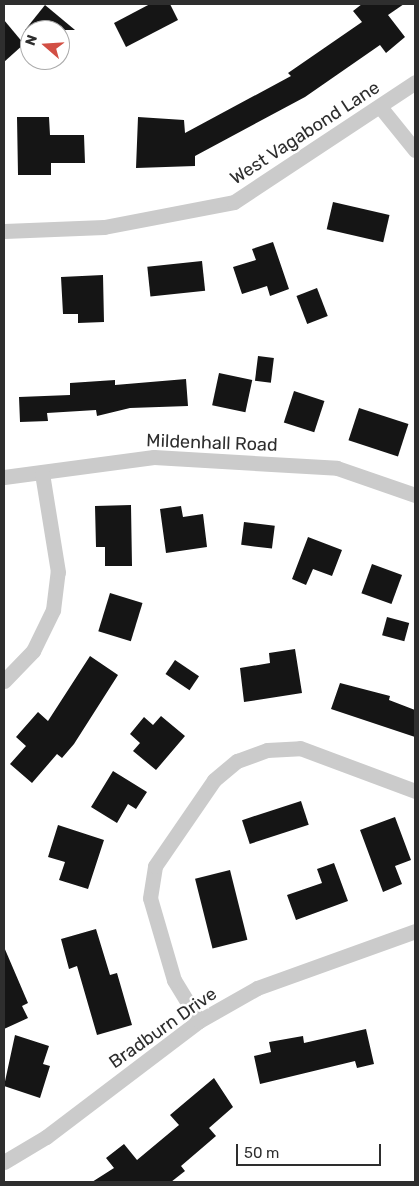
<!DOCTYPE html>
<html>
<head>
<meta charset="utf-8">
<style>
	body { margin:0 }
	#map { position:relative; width:419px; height:1186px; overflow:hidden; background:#fff; font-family:Rubik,sans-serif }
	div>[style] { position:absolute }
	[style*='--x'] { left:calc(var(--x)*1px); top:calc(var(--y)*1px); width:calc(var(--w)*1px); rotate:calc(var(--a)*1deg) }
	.building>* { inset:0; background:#151515; transform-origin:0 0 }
	.minor>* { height:15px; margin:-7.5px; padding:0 7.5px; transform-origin:7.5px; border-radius:7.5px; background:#cbcbcb }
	span { translate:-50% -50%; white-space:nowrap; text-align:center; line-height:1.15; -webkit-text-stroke:5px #fff; paint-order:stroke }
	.street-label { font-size:18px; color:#2e2e2e }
	.frame { position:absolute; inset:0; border:5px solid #2e2e2e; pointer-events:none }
	.north { position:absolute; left:20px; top:20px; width:50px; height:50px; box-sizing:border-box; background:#fff; border:1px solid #ababab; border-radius:50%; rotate:289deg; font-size:14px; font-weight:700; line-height:20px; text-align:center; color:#2e2e2e }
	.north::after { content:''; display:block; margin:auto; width:18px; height:22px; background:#d24f44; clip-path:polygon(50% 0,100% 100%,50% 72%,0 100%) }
	.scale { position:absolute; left:236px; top:1144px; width:145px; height:22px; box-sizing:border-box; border:2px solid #2e2e2e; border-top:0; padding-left:6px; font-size:15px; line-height:18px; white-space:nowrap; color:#2e2e2e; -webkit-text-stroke:4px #fff; paint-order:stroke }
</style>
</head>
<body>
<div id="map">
	<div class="building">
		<div style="clip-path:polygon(150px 4px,170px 4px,178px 20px,126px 47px,114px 23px)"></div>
		<div style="clip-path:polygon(362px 4px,404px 4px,388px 15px,405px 37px,386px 53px,380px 45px,305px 97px,195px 156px,195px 166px,136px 168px,138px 117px,184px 120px,185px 133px,291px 76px,288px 73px,362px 22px,353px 11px)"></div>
		<div style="clip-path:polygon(45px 5px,75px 30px,25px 30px)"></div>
		<div style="clip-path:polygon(4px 20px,24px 44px,4px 62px)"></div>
		<div style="clip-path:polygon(17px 117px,49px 117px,50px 135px,84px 135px,85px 163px,51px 163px,51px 175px,18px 175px)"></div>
		<div style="left:333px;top:202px;width:58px;height:28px;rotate:13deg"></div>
		<div style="clip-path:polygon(273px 242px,289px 289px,270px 296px,267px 286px,242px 294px,233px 267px,256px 260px,252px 249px)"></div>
		<div style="left:202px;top:261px;width:30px;height:55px;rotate:84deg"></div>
		<div style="clip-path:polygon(103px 275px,104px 322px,78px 323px,78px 314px,63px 314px,61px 277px)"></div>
		<div style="left:317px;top:288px;width:30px;height:22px;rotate:69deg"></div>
		<div style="left:258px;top:356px;width:16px;height:25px;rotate:7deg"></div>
		<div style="left:219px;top:373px;width:34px;height:33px;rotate:12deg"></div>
		<div style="clip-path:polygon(186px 379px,188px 406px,130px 408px,97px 416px,96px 410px,47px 413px,48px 421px,20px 422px,19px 397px,70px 395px,70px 383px,115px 380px,115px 385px)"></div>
		<div style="left:294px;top:391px;width:32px;height:33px;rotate:18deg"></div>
		<div style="left:359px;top:408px;width:52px;height:34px;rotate:18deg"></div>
		<div style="clip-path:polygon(131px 505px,132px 566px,105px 566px,105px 547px,96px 547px,95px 506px)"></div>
		<div style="clip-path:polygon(181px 506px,183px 517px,203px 514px,207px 547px,166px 553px,160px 509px)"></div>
		<div style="left:244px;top:522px;width:31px;height:23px;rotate:7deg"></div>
		<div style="clip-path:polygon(308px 537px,342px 550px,332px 576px,313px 569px,306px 585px,292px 579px)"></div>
		<div style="left:372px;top:564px;width:32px;height:31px;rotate:20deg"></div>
		<div style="left:110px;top:593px;width:34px;height:40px;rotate:17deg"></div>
		<div style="left:387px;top:617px;width:23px;height:19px;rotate:15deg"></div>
		<div style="clip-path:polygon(295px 649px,302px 693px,244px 702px,240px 668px,270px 663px,269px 653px)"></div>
		<div style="clip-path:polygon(90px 656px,118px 675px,74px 744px,62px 758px,57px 754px,32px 783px,10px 764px,26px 746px,16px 737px,38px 712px,48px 721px)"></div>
		<div style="left:175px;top:660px;width:29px;height:17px;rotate:34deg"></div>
		<div style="clip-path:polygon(340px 683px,390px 696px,389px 700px,415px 710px,415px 737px,331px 709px)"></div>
		<div style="clip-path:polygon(161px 716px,185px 736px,156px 770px,133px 751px,140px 743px,130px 734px,144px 717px,153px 725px)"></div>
		<div style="clip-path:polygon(113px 771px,147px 792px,136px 809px,128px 804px,117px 823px,91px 807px)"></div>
		<div style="left:301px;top:801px;width:25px;height:62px;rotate:72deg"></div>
		<div style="clip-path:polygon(395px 817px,411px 860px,395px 866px,402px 884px,383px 892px,360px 830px)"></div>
		<div style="clip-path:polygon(58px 825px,104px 840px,88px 889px,59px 880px,65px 862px,48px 857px)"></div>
		<div style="clip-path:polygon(334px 863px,348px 901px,296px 920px,287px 895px,322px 883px,317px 869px)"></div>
		<div style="left:230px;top:870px;width:72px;height:36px;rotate:76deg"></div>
		<div style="clip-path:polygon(96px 929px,110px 975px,117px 973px,132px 1025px,97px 1035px,77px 966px,69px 969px,61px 939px)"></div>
		<div style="clip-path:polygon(4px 947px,28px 1003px,22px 1006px,28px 1018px,4px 1029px)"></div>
		<div style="clip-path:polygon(366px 1029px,374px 1064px,357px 1068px,355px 1061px,260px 1084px,254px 1056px,271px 1052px,269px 1042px,303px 1036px,304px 1043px)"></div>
		<div style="clip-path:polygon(15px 1035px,49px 1046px,43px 1064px,50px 1066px,40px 1098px,4px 1086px)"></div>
		<div style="clip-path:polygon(214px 1078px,233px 1107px,209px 1128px,216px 1136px,181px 1166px,185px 1171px,171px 1182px,92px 1182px,114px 1168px,106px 1158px,124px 1144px,137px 1160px,179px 1125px,170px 1115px)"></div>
	</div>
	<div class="minor">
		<div style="--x:381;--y:108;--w:54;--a:51"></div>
		<div style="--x:4;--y:231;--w:100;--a:-2.3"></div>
		<div style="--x:104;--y:227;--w:132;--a:-10.9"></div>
		<div style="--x:234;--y:202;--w:217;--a:-33.5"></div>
		<div style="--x:4;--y:477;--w:151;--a:-7.6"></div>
		<div style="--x:154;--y:457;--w:183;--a:3.4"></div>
		<div style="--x:337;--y:468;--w:83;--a:19.1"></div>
		<div style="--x:4;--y:681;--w:42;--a:-46"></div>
		<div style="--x:33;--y:651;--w:46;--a:-64"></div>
		<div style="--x:53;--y:610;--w:38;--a:-83"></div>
		<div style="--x:58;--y:572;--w:100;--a:-99.2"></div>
		<div style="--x:199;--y:1021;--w:48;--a:-121.4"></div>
		<div style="--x:174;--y:980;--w:85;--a:-106.3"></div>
		<div style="--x:150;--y:898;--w:32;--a:-81"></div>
		<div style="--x:155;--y:866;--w:104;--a:-55.5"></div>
		<div style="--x:214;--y:780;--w:30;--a:-40"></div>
		<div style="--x:237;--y:761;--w:32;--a:-20"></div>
		<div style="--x:267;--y:750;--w:33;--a:-3"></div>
		<div style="--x:300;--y:748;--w:123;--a:20.5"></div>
		<div style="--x:4;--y:1162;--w:49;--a:-30.8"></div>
		<div style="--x:46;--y:1137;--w:192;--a:-37.2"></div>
		<div style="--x:199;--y:1021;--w:67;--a:-29.6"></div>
		<div style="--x:257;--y:988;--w:168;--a:-19.8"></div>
	</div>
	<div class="street-label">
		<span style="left:305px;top:133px;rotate:-33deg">West Vagabond Lane</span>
		<span style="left:212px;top:443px;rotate:2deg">Mildenhall Road</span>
		<span style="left:163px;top:1028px;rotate:-35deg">Bradburn Drive</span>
	</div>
	<div class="frame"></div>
	<div class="north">N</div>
	<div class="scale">50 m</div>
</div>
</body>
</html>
